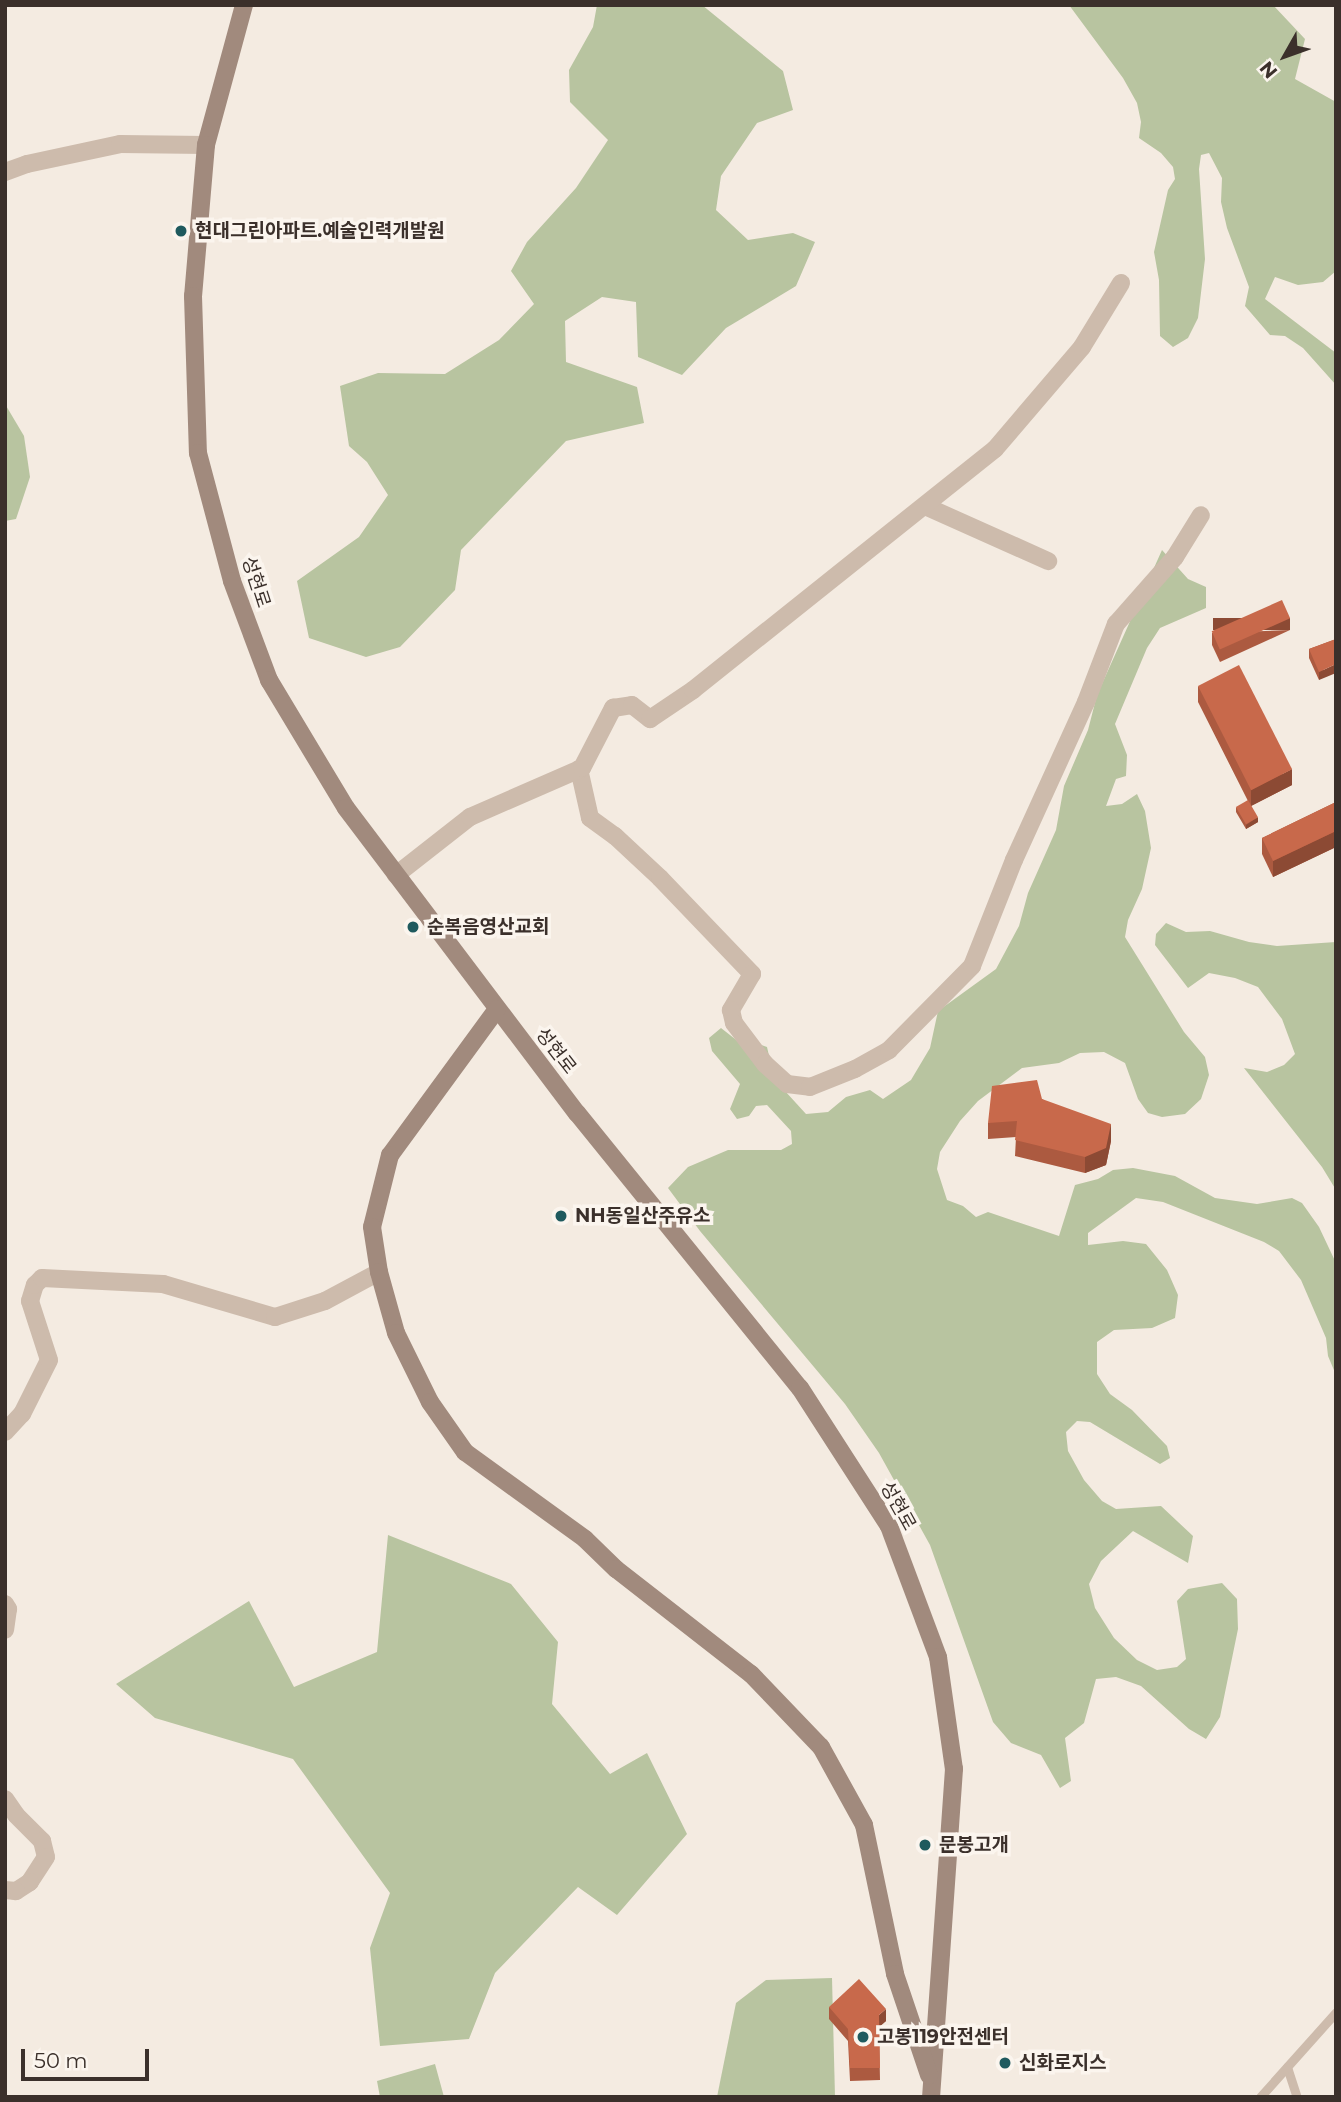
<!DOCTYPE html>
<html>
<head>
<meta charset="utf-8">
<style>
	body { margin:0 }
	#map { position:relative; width:1341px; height:2102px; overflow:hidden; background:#f4ebe1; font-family:Montserrat,"Noto Sans KR",sans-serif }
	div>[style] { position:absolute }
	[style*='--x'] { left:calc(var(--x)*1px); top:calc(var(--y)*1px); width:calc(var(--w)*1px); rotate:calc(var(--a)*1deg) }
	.green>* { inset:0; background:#b8c4a0 }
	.service>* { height:9px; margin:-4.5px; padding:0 4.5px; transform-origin:4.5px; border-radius:4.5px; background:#cdbbac }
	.minor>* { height:18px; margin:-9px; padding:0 9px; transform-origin:9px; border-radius:9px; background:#cdbbac }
	.secondary>* { height:18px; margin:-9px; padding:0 9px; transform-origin:9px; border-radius:9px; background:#a18a7d }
	.wall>* { inset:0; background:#ac5a40 }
	.shaded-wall>* { inset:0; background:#8c4a34; transform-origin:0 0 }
	.building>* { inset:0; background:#c8694b; transform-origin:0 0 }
	.dots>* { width:19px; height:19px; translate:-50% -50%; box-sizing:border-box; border:4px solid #fbf5ee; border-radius:50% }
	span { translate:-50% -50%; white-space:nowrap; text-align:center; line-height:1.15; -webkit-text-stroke:7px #fbf5ee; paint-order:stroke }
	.poi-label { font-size:19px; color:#3b302b; font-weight:700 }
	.left { translate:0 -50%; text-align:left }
	.street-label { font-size:19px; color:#3b302b }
	.frame { position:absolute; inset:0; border:7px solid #3b302b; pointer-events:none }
	.north { position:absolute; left:1250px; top:21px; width:70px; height:70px; -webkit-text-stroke:5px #fbf5ee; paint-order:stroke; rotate:230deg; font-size:19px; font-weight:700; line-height:28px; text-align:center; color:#3b302b }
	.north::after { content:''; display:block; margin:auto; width:24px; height:32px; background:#3b302b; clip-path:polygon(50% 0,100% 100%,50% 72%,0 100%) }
	.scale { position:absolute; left:21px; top:2049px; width:128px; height:32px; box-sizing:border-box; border:4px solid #3b302b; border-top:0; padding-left:9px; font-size:21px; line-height:24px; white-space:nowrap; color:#3b302b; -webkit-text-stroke:5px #fbf5ee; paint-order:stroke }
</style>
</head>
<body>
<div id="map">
	<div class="green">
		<div style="clip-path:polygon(597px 5px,702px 5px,783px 71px,793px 110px,757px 123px,721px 176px,716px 210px,748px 240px,793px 233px,815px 242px,796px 286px,726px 328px,682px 375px,638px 357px,636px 302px,602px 297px,565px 321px,566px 362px,637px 387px,644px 423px,566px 441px,461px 550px,455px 590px,400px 647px,366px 657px,309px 638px,297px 581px,359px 537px,388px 495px,367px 462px,349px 446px,340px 386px,378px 373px,445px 374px,499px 340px,534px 304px,511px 271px,527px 242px,576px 188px,608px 140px,570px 102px,569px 70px,593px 27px)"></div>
		<div style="clip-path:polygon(1069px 5px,1273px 5px,1305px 39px,1295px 79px,1336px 102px,1336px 271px,1323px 282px,1298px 285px,1275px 277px,1265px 299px,1336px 353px,1336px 385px,1303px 348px,1285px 336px,1270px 335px,1245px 306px,1249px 287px,1227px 228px,1221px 202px,1222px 178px,1209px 153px,1201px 155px,1199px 169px,1205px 259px,1198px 318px,1188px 338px,1173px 347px,1160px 336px,1159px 280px,1154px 252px,1168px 190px,1175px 179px,1173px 167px,1161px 153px,1139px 138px,1141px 122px,1137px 103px,1123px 78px)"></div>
		<div style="clip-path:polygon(5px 404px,24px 436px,30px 477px,16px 519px,5px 521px)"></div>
		<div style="clip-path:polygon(1162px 550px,1188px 579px,1206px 587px,1206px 608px,1160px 628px,1147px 648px,1115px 724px,1127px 755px,1126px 776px,1116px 779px,1106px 806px,1122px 804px,1137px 794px,1145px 811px,1151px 848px,1142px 889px,1128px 920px,1125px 937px,1184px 1032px,1205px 1057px,1209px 1075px,1201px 1099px,1185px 1114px,1162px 1117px,1148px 1113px,1138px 1099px,1125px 1063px,1104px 1052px,1080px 1053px,1059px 1063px,1022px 1068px,978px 1101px,960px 1121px,940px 1152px,937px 1169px,947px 1200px,963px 1206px,976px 1217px,988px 1212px,1059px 1236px,1075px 1185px,1098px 1179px,1113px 1170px,1133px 1168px,1175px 1176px,1215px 1198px,1257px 1204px,1292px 1198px,1302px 1203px,1319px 1227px,1336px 1263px,1336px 1375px,1328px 1356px,1326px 1338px,1301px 1280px,1279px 1251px,1264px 1242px,1163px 1202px,1136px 1198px,1088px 1233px,1088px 1245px,1123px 1241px,1146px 1244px,1167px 1270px,1178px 1295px,1175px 1318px,1152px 1328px,1114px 1330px,1097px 1342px,1097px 1374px,1110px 1394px,1132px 1410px,1167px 1446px,1170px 1458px,1160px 1464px,1090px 1422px,1077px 1421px,1066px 1432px,1068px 1451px,1084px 1480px,1102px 1501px,1116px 1509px,1161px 1506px,1193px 1536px,1188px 1563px,1133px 1531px,1101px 1561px,1089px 1584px,1095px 1608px,1114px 1638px,1137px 1660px,1157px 1670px,1177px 1667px,1186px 1659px,1177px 1601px,1188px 1589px,1222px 1583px,1237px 1599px,1238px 1629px,1220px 1717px,1206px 1739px,1189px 1729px,1141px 1686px,1116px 1677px,1096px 1679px,1084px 1723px,1065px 1738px,1071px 1781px,1060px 1788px,1041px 1755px,1011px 1743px,993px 1722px,930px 1545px,879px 1453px,845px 1404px,700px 1231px,668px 1188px,688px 1167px,728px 1150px,781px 1150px,792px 1144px,791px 1131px,767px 1105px,756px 1106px,749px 1116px,737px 1119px,730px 1109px,740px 1084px,712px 1051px,709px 1038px,721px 1028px,744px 1046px,756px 1043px,767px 1047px,772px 1069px,785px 1091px,806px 1114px,828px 1112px,846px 1097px,870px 1090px,883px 1099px,911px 1080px,930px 1048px,938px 1011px,996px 969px,1019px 926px,1028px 893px,1056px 830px,1064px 786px,1088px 730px,1097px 695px)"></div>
		<div style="clip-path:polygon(1166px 923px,1186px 932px,1210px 931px,1249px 942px,1277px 946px,1336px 942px,1336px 1190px,1322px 1167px,1244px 1068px,1267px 1072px,1284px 1065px,1295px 1054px,1282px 1019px,1258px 987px,1235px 978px,1209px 973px,1188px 988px,1155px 945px,1156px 934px)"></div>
		<div style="clip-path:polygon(388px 1535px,511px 1584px,558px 1642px,552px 1704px,610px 1774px,647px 1753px,687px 1834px,617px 1915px,578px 1887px,495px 1973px,469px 2039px,380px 2046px,370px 1948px,390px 1893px,293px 1759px,155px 1718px,116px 1684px,249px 1601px,294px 1687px,377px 1652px)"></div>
		<div style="clip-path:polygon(832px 1978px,835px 2097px,717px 2097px,736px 2003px,766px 1980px)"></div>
		<div style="clip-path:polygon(435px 2064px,444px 2097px,380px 2097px,377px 2081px)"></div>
	</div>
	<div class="service">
		<div style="--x:1287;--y:2067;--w:32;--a:72"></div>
		<div style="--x:1260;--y:2097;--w:114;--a:-48.2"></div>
	</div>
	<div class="minor">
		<div style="--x:5;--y:172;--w:23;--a:-20"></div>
		<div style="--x:27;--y:164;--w:95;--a:-12.1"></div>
		<div style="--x:120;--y:144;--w:86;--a:0.7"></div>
		<div style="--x:925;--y:506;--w:135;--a:24.1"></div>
		<div style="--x:579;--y:769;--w:50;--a:77.3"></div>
		<div style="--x:590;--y:818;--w:31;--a:36"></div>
		<div style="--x:615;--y:836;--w:62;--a:43"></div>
		<div style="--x:660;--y:878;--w:133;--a:46.2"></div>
		<div style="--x:752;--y:974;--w:42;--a:120.3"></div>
		<div style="--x:731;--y:1010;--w:13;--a:77"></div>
		<div style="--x:734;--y:1023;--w:51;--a:52.9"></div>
		<div style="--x:765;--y:1064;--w:30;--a:42"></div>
		<div style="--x:787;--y:1084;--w:23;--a:7"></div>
		<div style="--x:810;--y:1087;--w:48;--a:-21.8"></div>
		<div style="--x:855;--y:1069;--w:39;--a:-29"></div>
		<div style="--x:889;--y:1050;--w:118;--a:-45.3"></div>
		<div style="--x:972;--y:966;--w:114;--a:-68.4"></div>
		<div style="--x:1014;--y:860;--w:174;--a:-65.5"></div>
		<div style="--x:1086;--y:702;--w:84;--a:-69"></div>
		<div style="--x:1116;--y:624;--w:89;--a:-48.6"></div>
		<div style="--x:1175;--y:557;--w:49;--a:-58.2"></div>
		<div style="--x:396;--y:875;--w:94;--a:-38.1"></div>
		<div style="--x:470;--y:817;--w:122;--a:-23.6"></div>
		<div style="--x:582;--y:768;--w:68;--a:-62.7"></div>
		<div style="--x:613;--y:708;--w:19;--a:-9"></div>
		<div style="--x:632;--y:705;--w:23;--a:38"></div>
		<div style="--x:650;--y:719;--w:52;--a:-34"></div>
		<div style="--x:693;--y:690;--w:386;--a:-38.6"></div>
		<div style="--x:995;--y:449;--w:134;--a:-49.5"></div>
		<div style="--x:1082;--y:347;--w:75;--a:-58.6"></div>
		<div style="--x:5;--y:1432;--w:25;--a:-47"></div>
		<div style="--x:22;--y:1414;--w:60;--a:-63.4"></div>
		<div style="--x:49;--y:1360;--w:62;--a:-107.9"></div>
		<div style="--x:30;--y:1301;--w:17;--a:-73"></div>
		<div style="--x:35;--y:1285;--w:10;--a:-45"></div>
		<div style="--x:42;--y:1278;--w:121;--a:2.8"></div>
		<div style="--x:163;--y:1284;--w:117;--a:16.4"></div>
		<div style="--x:275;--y:1317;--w:52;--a:-17.7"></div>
		<div style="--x:325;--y:1301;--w:61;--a:-28.2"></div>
		<div style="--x:5;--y:1604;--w:6;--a:59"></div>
		<div style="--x:8;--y:1609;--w:21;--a:98"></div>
		<div style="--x:5;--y:1799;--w:19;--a:55"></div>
		<div style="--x:16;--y:1815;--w:37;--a:45"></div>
		<div style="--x:42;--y:1841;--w:16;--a:76"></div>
		<div style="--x:46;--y:1857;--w:30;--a:123"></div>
		<div style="--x:30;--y:1882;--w:17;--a:147"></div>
		<div style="--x:16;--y:1891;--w:11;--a:-175"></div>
	</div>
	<div class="secondary">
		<div style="--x:244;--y:5;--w:145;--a:105.2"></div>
		<div style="--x:206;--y:145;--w:152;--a:94.9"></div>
		<div style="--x:193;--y:296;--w:157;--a:88.2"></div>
		<div style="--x:198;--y:453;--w:132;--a:75.1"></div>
		<div style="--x:232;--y:581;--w:106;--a:69.5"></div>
		<div style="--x:269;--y:680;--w:149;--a:59"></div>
		<div style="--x:346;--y:808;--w:383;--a:52.9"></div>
		<div style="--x:577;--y:1113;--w:354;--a:51"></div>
		<div style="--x:800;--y:1388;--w:164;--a:57.2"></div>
		<div style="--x:889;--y:1526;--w:140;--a:69.5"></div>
		<div style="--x:938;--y:1657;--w:113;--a:81.9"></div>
		<div style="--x:954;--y:1769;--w:329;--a:94"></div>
		<div style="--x:497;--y:1009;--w:181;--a:126.2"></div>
		<div style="--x:390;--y:1155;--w:74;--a:104"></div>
		<div style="--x:372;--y:1227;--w:46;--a:81.2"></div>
		<div style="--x:379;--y:1272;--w:63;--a:74.4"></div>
		<div style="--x:396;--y:1333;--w:77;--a:63.8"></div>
		<div style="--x:430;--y:1402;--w:61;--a:55"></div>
		<div style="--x:465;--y:1452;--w:148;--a:35.9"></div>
		<div style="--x:585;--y:1539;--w:43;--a:44.1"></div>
		<div style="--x:616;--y:1569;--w:171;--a:37.9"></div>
		<div style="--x:751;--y:1674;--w:101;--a:46.2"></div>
		<div style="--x:821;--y:1747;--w:89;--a:61.1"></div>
		<div style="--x:864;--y:1825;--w:152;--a:78.2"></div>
		<div style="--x:895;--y:1974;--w:107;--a:71.4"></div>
	</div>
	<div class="wall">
		<div style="clip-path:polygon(1290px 630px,1220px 662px,1212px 645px,1212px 633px)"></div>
		<div style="clip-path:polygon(1336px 639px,1319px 680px,1309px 658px,1309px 649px)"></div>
		<div style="clip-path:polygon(1198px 686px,1292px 785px,1251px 806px,1258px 822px,1246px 829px,1236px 812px,1236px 808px,1248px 801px,1198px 702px)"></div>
		<div style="clip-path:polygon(1336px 802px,1336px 847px,1273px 877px,1262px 854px,1262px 838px)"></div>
		<div style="clip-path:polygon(1042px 1099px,1111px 1141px,1106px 1165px,1085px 1173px,1015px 1156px,1016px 1137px,988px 1139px,988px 1123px)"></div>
		<div style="clip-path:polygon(829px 2007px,886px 2021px,879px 2027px,880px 2080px,850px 2081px,848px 2041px,829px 2019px)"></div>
	</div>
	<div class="shaded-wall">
		<div style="left:1290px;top:618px;width:12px;height:77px;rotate:90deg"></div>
		<div style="clip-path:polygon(1336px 664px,1336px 673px,1319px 680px,1319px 672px)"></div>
		<div style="clip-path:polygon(1292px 769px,1292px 785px,1251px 806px,1251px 790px)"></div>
		<div style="clip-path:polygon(1258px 817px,1258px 822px,1246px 829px,1246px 825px)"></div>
		<div style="clip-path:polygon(1336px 831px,1336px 847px,1273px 877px,1273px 861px)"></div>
		<div style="clip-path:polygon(1111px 1124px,1111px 1141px,1106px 1165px,1085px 1173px,1085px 1157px)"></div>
		<div style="clip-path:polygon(886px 2009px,886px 2021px,879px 2027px,879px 2015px)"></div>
	</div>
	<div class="building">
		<div style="left:1282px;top:600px;width:20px;height:77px;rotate:66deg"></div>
		<div style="clip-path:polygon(1336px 639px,1336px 664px,1319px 672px,1309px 649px)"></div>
		<div style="left:1239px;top:665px;width:117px;height:46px;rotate:63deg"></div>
		<div style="left:1248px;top:800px;width:20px;height:14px;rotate:60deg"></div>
		<div style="clip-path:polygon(1336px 802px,1336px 831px,1273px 861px,1262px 838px)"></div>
		<div style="clip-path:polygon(1037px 1080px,1042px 1099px,1111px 1124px,1106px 1148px,1085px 1157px,1015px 1140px,1017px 1121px,988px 1123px,992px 1086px)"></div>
		<div style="clip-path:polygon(859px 1979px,886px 2009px,879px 2015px,880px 2068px,850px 2068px,848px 2029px,829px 2007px)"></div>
	</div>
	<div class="dots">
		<div style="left:181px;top:231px;background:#1f5a5e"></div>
		<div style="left:413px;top:927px;background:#1f5a5e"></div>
		<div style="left:561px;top:1216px;background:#1f5a5e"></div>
		<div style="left:925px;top:1845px;background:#1f5a5e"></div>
		<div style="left:863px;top:2037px;background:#1f5a5e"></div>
		<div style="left:1005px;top:2063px;background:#1f5a5e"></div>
	</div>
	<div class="poi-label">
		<span class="left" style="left:195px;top:231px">현대그린아파트.예술인력개발원</span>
		<span class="left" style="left:427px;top:927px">순복음영산교회</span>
		<span class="left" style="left:575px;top:1216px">NH동일산주유소</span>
		<span class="left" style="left:939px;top:1845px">문봉고개</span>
		<span class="left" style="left:877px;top:2037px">고봉119안전센터</span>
		<span class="left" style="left:1019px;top:2063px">신화로지스</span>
	</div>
	<div class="street-label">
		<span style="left:256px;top:582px;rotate:72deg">성현로</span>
		<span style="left:556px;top:1051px;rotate:52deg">성현로</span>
		<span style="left:898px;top:1506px;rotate:61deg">성현로</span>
	</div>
	<div class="frame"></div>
	<div class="north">N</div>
	<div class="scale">50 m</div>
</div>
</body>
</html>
